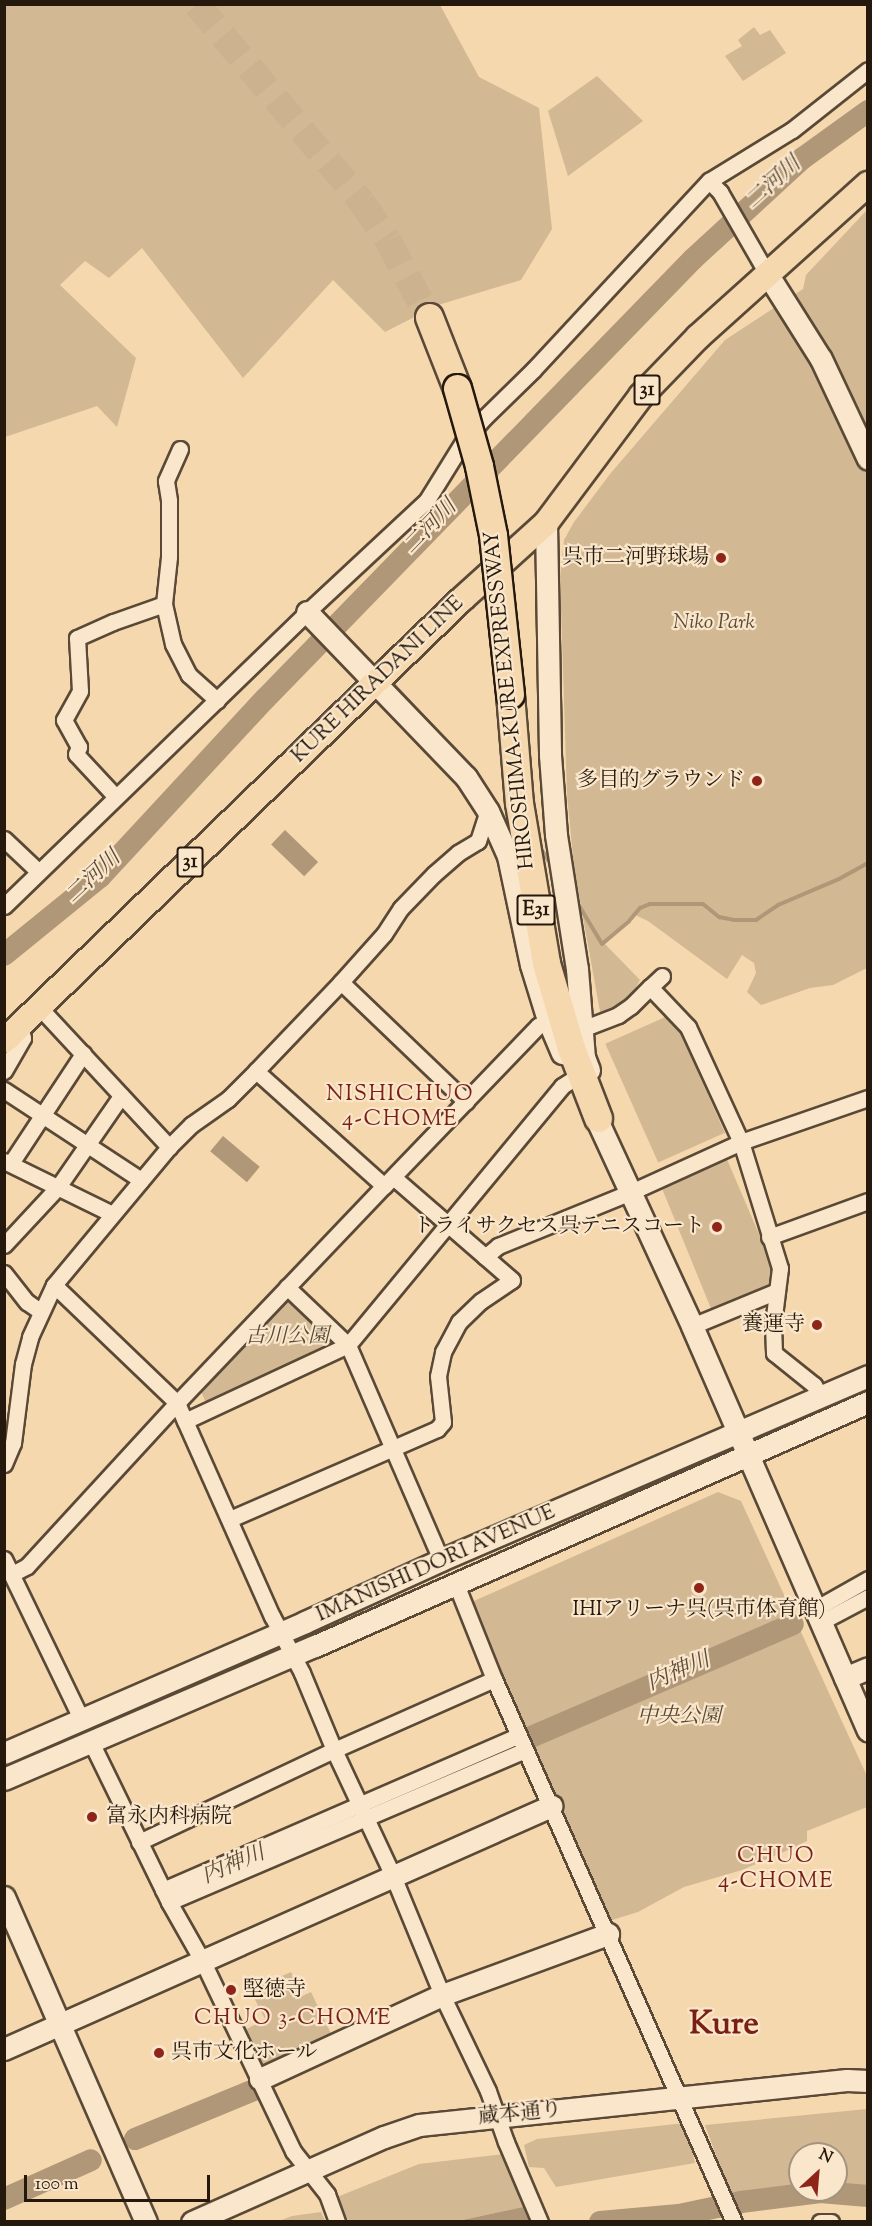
<!DOCTYPE html>
<html>
<head>
<meta charset="utf-8">
<style>
	body { margin:0 }
	#map { position:relative; width:872px; height:2226px; overflow:hidden; background:#f6d8af; font-family:"Sorts Mill Goudy","Noto Serif JP",serif }
	div>[style] { position:absolute }
	[style*='--x'] { left:calc(var(--x)*1px); top:calc(var(--y)*1px); width:calc(var(--w)*1px); rotate:calc(var(--a)*1deg) }
	.green>* { inset:0; background:#d2b893; transform-origin:0 0 }
	.water>* { inset:0; background:#af9778; transform-origin:0 0 }
	.stream>* { height:4px; margin:-2px; padding:0 2px; transform-origin:2px; border-radius:2px; background:#af9778 }
	.river>* { height:22px; margin:-11px; padding:0 11px; transform-origin:11px; border-radius:11px; background:#af9778 }
	.highway-tunnel>* { height:27px; margin-top:-13.5px; transform-origin:0; background:repeating-linear-gradient(90deg,#ccb28f 0 27px,transparent 0 41px) }
	.roads { filter:drop-shadow(2px 0 #594936) drop-shadow(-2px 0 #594936) drop-shadow(0 2px #594936) drop-shadow(0 -2px #594936) }
	.street>* { height:15px; margin:-7.5px; padding:0 7.5px; transform-origin:7.5px; border-radius:7.5px; background:#f9e6cb }
	.secondary>* { height:21px; margin:-10.5px; padding:0 10.5px; transform-origin:10.5px; border-radius:10.5px; background:#f9e6cb }
	.primary>* { height:24px; margin:-12px; padding:0 12px; transform-origin:12px; border-radius:12px; background:#f6d8af }
	.highway>* { height:27px; margin:-13.5px; padding:0 13.5px; transform-origin:13.5px; border-radius:13.5px; background:#f6d8af }
	.bridges { filter:drop-shadow(2px 0 #25190d) drop-shadow(-2px 0 #25190d) drop-shadow(0 2px #25190d) drop-shadow(0 -2px #25190d) }
	.highway-bridge>* { height:27px; margin:-13.5px; padding:0 13.5px; transform-origin:13.5px; border-radius:13.5px; background:#f6d8af }
	.dots>* { width:16px; height:16px; translate:-50% -50%; box-sizing:border-box; border:3px solid #f9e6cb; border-radius:50% }
	span { translate:-50% -50%; white-space:nowrap; text-align:center; line-height:1.15; -webkit-text-stroke:4.5px #f9e6cb; paint-order:stroke }
	.shield-label span { padding:2px 4px; background:#f9e6cb; border:2px solid; border-radius:4px; -webkit-text-stroke-width:0 }
	.shield-label { font-size:20px; color:#25190d; font-weight:700 }
	.poi-label { font-size:21px; color:#25190d }
	.right { translate:-100% -50%; text-align:right }
	.left { translate:0 -50%; text-align:left }
	.park-label { font-size:21px; color:#594935; font-style:italic }
	.street-label { font-size:21px; color:#25190d }
	.water-label { font-size:22px; color:#5c4b38; font-style:italic }
	.neighbourhood-label { font-size:22px; color:#7a1f14; letter-spacing:1.5px }
	.town-label { font-size:33px; color:#7a1f14; font-weight:700 }
	.frame { position:absolute; inset:0; border:6px solid #25190d; pointer-events:none }
	.north { position:absolute; left:788px; top:2142px; width:60px; height:60px; box-sizing:border-box; background:#f9e6cb; border:2px solid #a4947f; border-radius:50%; rotate:26deg; font-size:16px; font-weight:700; line-height:24px; text-align:center; color:#25190d }
	.north::after { content:''; display:block; margin:auto; width:21px; height:27px; background:#8f2418; clip-path:polygon(50% 0,100% 100%,50% 72%,0 100%) }
	.scale { position:absolute; left:24px; top:2175px; width:186px; height:27px; box-sizing:border-box; border:3px solid #25190d; border-top:0; padding-left:8px; font-size:18px; line-height:21px; white-space:nowrap; color:#25190d; -webkit-text-stroke:4px #f9e6cb; paint-order:stroke }
</style>
</head>
<body>
<div id="map">
	<div class="green">
		<div style="clip-path:polygon(4px 5px,440px 5px,479px 77px,539px 108px,552px 229px,521px 280px,438px 305px,385px 332px,333px 280px,243px 378px,142px 248px,109px 278px,85px 261px,60px 285px,136px 358px,117px 427px,97px 406px,5px 437px)"></div>
		<div style="clip-path:polygon(754px 27px,760px 35px,770px 30px,786px 53px,743px 81px,725px 56px,742px 46px,738px 40px)"></div>
		<div style="clip-path:polygon(597px 76px,643px 121px,568px 176px,548px 111px)"></div>
		<div style="clip-path:polygon(867px 210px,867px 968px,833px 985px,810px 988px,761px 1005px,747px 992px,756px 973px,754px 963px,742px 955px,727px 979px,648px 921px,633px 914px,605px 944px,640px 980px,630px 998px,601px 1017px,574px 868px,567px 794px,560px 577px,564px 540px,574px 522px,610px 474px,725px 340px,803px 289px,806px 275px)"></div>
		<div style="left:672px;top:1014px;width:130px;height:73px;rotate:66deg"></div>
		<div style="clip-path:polygon(726px 1157px,774px 1269px,769px 1287px,712px 1311px,661px 1186px)"></div>
		<div style="clip-path:polygon(286px 1298px,337px 1344px,207px 1405px,199px 1387px)"></div>
		<div style="clip-path:polygon(718px 1492px,741px 1501px,867px 1776px,867px 1807px,807px 1831px,807px 1841px,786px 1851px,742px 1870px,684px 1887px,638px 1912px,609px 1921px,470px 1610px,474px 1601px)"></div>
		<div style="clip-path:polygon(291px 1972px,302px 1996px,311px 1992px,334px 2040px,266px 2072px,245px 2030px,265px 2019px,250px 1990px)"></div>
		<div style="clip-path:polygon(867px 2109px,867px 2188px,836px 2185px,836px 2154px,800px 2154px,800px 2186px,730px 2194px,705px 2125px)"></div>
		<div style="clip-path:polygon(685px 2123px,695px 2163px,556px 2187px,544px 2168px,529px 2167px,524px 2145px,537px 2139px)"></div>
		<div style="clip-path:polygon(504px 2154px,523px 2197px,519px 2198px,523px 2207px,458px 2221px,348px 2221px,337px 2197px,419px 2164px)"></div>
		<div style="clip-path:polygon(321px 2212px,325px 2221px,279px 2221px,292px 2216px)"></div>
	</div>
	<div class="water">
		<div style="left:285px;top:830px;width:46px;height:20px;rotate:44deg"></div>
		<div style="left:223px;top:1136px;width:48px;height:20px;rotate:40deg"></div>
		<div style="clip-path:polygon(523px 2207px,529px 2221px,458px 2221px)"></div>
	</div>
	<div class="stream">
		<div style="--x:390;--y:681;--w:76;--a:47.1"></div>
		<div style="--x:538;--y:844;--w:26;--a:58"></div>
		<div style="--x:575;--y:899;--w:52;--a:59"></div>
		<div style="--x:602;--y:944;--w:35;--a:-40"></div>
		<div style="--x:629;--y:921;--w:17;--a:-50"></div>
		<div style="--x:640;--y:908;--w:11;--a:-22"></div>
		<div style="--x:650;--y:904;--w:53;--a:0"></div>
		<div style="--x:703;--y:904;--w:21;--a:39"></div>
		<div style="--x:719;--y:917;--w:15;--a:11"></div>
		<div style="--x:734;--y:920;--w:22;--a:0"></div>
		<div style="--x:756;--y:920;--w:27;--a:-34"></div>
		<div style="--x:778;--y:905;--w:66;--a:-23.1"></div>
		<div style="--x:839;--y:879;--w:33;--a:-29"></div>
	</div>
	<div class="river">
		<div style="--x:4;--y:955;--w:124;--a:-39.1"></div>
		<div style="--x:100;--y:877;--w:243;--a:-47.2"></div>
		<div style="--x:265;--y:699;--w:614;--a:-45.79"></div>
		<div style="--x:693;--y:259;--w:149;--a:-42.6"></div>
		<div style="--x:803;--y:158;--w:80;--a:-35.9"></div>
		<div style="--x:838;--y:1605;--w:34;--a:-30"></div>
		<div style="--x:531;--y:1737;--w:285;--a:-23.3"></div>
		<div style="--x:135;--y:2139;--w:129;--a:-22.4"></div>
		<div style="--x:4;--y:2199;--w:95;--a:-24.1"></div>
		<div style="--x:600;--y:2222;--w:79;--a:-5.1"></div>
		<div style="--x:679;--y:2215;--w:63;--a:-11.8"></div>
		<div style="--x:741;--y:2202;--w:80;--a:-7.2"></div>
		<div style="--x:820;--y:2192;--w:48;--a:4.8"></div>
	</div>
	<div class="highway-tunnel">
		<div style="--x:197;--y:4;--w:258;--a:50.2"></div>
		<div style="--x:362;--y:202;--w:46;--a:55.6"></div>
		<div style="--x:388;--y:240;--w:87;--a:62"></div>
	</div>
	<div class="roads">
		<div class="street">
			<div style="--x:709;--y:181;--w:16;--a:45"></div>
			<div style="--x:720;--y:192;--w:96;--a:60"></div>
			<div style="--x:180;--y:449;--w:35;--a:114"></div>
			<div style="--x:166;--y:481;--w:20;--a:81"></div>
			<div style="--x:169;--y:501;--w:56;--a:90"></div>
			<div style="--x:169;--y:557;--w:47;--a:96.1"></div>
			<div style="--x:164;--y:604;--w:41;--a:77.3"></div>
			<div style="--x:173;--y:644;--w:35;--a:63"></div>
			<div style="--x:189;--y:675;--w:38;--a:42"></div>
			<div style="--x:115;--y:796;--w:57;--a:-132.9"></div>
			<div style="--x:76;--y:754;--w:8;--a:-67"></div>
			<div style="--x:79;--y:747;--w:31;--a:-119"></div>
			<div style="--x:64;--y:720;--w:33;--a:-61"></div>
			<div style="--x:80;--y:691;--w:53;--a:-93.2"></div>
			<div style="--x:77;--y:638;--w:39;--a:-24"></div>
			<div style="--x:113;--y:622;--w:54;--a:-19.4"></div>
			<div style="--x:4;--y:839;--w:48;--a:43.3"></div>
			<div style="--x:4;--y:906;--w:422;--a:-44.1"></div>
			<div style="--x:307;--y:612;--w:164;--a:-43"></div>
			<div style="--x:427;--y:500;--w:68;--a:-58.2"></div>
			<div style="--x:463;--y:442;--w:32;--a:-49"></div>
			<div style="--x:484;--y:418;--w:70;--a:-44.4"></div>
			<div style="--x:534;--y:369;--w:257;--a:-47.1"></div>
			<div style="--x:709;--y:181;--w:97;--a:-31.6"></div>
			<div style="--x:792;--y:130;--w:97;--a:-38.3"></div>
			<div style="--x:662;--y:976;--w:16;--a:137"></div>
			<div style="--x:650;--y:987;--w:55;--a:46.5"></div>
			<div style="--x:688;--y:1027;--w:127;--a:65.3"></div>
			<div style="--x:741;--y:1142;--w:132;--a:72.8"></div>
			<div style="--x:780;--y:1268;--w:56;--a:97.1"></div>
			<div style="--x:773;--y:1324;--w:29;--a:88"></div>
			<div style="--x:774;--y:1353;--w:51;--a:38.7"></div>
			<div style="--x:814;--y:1385;--w:13;--a:61"></div>
			<div style="--x:341;--y:982;--w:173;--a:43.8"></div>
			<div style="--x:40;--y:1008;--w:190;--a:47.1"></div>
			<div style="--x:582;--y:1029;--w:39;--a:-21"></div>
			<div style="--x:618;--y:1015;--w:16;--a:-35"></div>
			<div style="--x:631;--y:1006;--w:27;--a:-45"></div>
			<div style="--x:4;--y:1071;--w:38;--a:-60"></div>
			<div style="--x:23;--y:1038;--w:12;--a:-104"></div>
			<div style="--x:256;--y:1071;--w:172;--a:41.9"></div>
			<div style="--x:4;--y:1090;--w:164;--a:33.3"></div>
			<div style="--x:4;--y:1161;--w:120;--a:26.1"></div>
			<div style="--x:11;--y:1163;--w:131;--a:-56.6"></div>
			<div style="--x:769;--y:1237;--w:105;--a:-20"></div>
			<div style="--x:4;--y:1245;--w:79;--a:-47"></div>
			<div style="--x:58;--y:1187;--w:111;--a:-55.3"></div>
			<div style="--x:485;--y:1257;--w:17;--a:-40"></div>
			<div style="--x:498;--y:1246;--w:144;--a:-22.1"></div>
			<div style="--x:631;--y:1192;--w:121;--a:-24.4"></div>
			<div style="--x:741;--y:1142;--w:134;--a:-19.1"></div>
			<div style="--x:4;--y:1273;--w:37;--a:52"></div>
			<div style="--x:27;--y:1302;--w:16;--a:35"></div>
			<div style="--x:54;--y:1285;--w:170;--a:43.8"></div>
			<div style="--x:177;--y:1403;--w:233;--a:66"></div>
			<div style="--x:272;--y:1616;--w:64;--a:62.2"></div>
			<div style="--x:302;--y:1673;--w:83;--a:67.4"></div>
			<div style="--x:334;--y:1750;--w:139;--a:64.9"></div>
			<div style="--x:393;--y:1876;--w:129;--a:67.6"></div>
			<div style="--x:442;--y:1995;--w:106;--a:64.4"></div>
			<div style="--x:488;--y:2091;--w:54;--a:70.6"></div>
			<div style="--x:506;--y:2142;--w:87;--a:67"></div>
			<div style="--x:287;--y:1287;--w:84;--a:43.6"></div>
			<div style="--x:348;--y:1345;--w:234;--a:66.6"></div>
			<div style="--x:692;--y:1326;--w:92;--a:-22.4"></div>
			<div style="--x:185;--y:1421;--w:180;--a:-25"></div>
			<div style="--x:348;--y:1345;--w:336;--a:-50.4"></div>
			<div style="--x:562;--y:1086;--w:13;--a:-32"></div>
			<div style="--x:4;--y:1464;--w:23;--a:-67"></div>
			<div style="--x:13;--y:1443;--w:80;--a:-82.8"></div>
			<div style="--x:23;--y:1364;--w:28;--a:-75"></div>
			<div style="--x:30;--y:1337;--w:57;--a:-65.2"></div>
			<div style="--x:54;--y:1285;--w:180;--a:-50.2"></div>
			<div style="--x:169;--y:1147;--w:31;--a:-45"></div>
			<div style="--x:191;--y:1125;--w:45;--a:-35.1"></div>
			<div style="--x:228;--y:1099;--w:40;--a:-45"></div>
			<div style="--x:256;--y:1071;--w:123;--a:-46.3"></div>
			<div style="--x:341;--y:982;--w:64;--a:-48.1"></div>
			<div style="--x:384;--y:934;--w:31;--a:-57"></div>
			<div style="--x:401;--y:908;--w:47;--a:-45.9"></div>
			<div style="--x:434;--y:874;--w:32;--a:-41"></div>
			<div style="--x:458;--y:853;--w:23;--a:-31"></div>
			<div style="--x:478;--y:841;--w:32;--a:-72"></div>
			<div style="--x:230;--y:1519;--w:226;--a:-23.5"></div>
			<div style="--x:437;--y:1429;--w:9;--a:-49"></div>
			<div style="--x:443;--y:1422;--w:46;--a:-96.2"></div>
			<div style="--x:438;--y:1376;--w:25;--a:-78"></div>
			<div style="--x:443;--y:1352;--w:34;--a:-62"></div>
			<div style="--x:459;--y:1322;--w:30;--a:-44"></div>
			<div style="--x:481;--y:1301;--w:37;--a:-34"></div>
			<div style="--x:512;--y:1280;--w:157;--a:-139.1"></div>
			<div style="--x:4;--y:1559;--w:179;--a:64.2"></div>
			<div style="--x:12;--y:1574;--w:17;--a:-28"></div>
			<div style="--x:27;--y:1566;--w:222;--a:-47.4"></div>
			<div style="--x:177;--y:1403;--w:300;--a:-46.4"></div>
			<div style="--x:384;--y:1186;--w:222;--a:-46.1"></div>
			<div style="--x:538;--y:1026;--w:12;--a:-31"></div>
			<div style="--x:456;--y:1584;--w:102;--a:68.2"></div>
			<div style="--x:494;--y:1679;--w:594;--a:66.16"></div>
			<div style="--x:815;--y:1609;--w:61;--a:-29.5"></div>
			<div style="--x:821;--y:1622;--w:53;--a:-28"></div>
			<div style="--x:91;--y:1742;--w:178;--a:64"></div>
			<div style="--x:169;--y:1902;--w:69;--a:60.5"></div>
			<div style="--x:203;--y:1962;--w:209;--a:64.5"></div>
			<div style="--x:293;--y:2151;--w:55;--a:51.7"></div>
			<div style="--x:327;--y:2194;--w:30;--a:70"></div>
			<div style="--x:139;--y:1842;--w:216;--a:-25.3"></div>
			<div style="--x:334;--y:1750;--w:175;--a:-23.9"></div>
			<div style="--x:163;--y:1890;--w:388;--a:-23.5"></div>
			<div style="--x:169;--y:1902;--w:387;--a:-23.1"></div>
			<div style="--x:820;--y:2222;--w:11;--a:0"></div>
		</div>
		<div class="secondary">
			<div style="--x:768;--y:275;--w:99;--a:57.8"></div>
			<div style="--x:821;--y:359;--w:110;--a:64.8"></div>
			<div style="--x:546;--y:523;--w:232;--a:89"></div>
			<div style="--x:550;--y:755;--w:80;--a:85.7"></div>
			<div style="--x:556;--y:835;--w:136;--a:81.1"></div>
			<div style="--x:577;--y:969;--w:88;--a:85.5"></div>
			<div style="--x:584;--y:1057;--w:14;--a:69"></div>
			<div style="--x:307;--y:612;--w:229;--a:46.1"></div>
			<div style="--x:466;--y:777;--w:40;--a:57.1"></div>
			<div style="--x:488;--y:811;--w:49;--a:66"></div>
			<div style="--x:508;--y:856;--w:111;--a:78.1"></div>
			<div style="--x:531;--y:965;--w:58;--a:72.8"></div>
			<div style="--x:548;--y:1020;--w:36;--a:67"></div>
			<div style="--x:591;--y:1107;--w:241;--a:65.2"></div>
			<div style="--x:692;--y:1326;--w:441;--a:66.5"></div>
			<div style="--x:845;--y:1678;--w:25;--a:-23"></div>
			<div style="--x:4;--y:1753;--w:328;--a:-23.5"></div>
			<div style="--x:305;--y:1622;--w:149;--a:-24.5"></div>
			<div style="--x:441;--y:1560;--w:465;--a:-23.3"></div>
			<div style="--x:4;--y:1779;--w:338;--a:-23.2"></div>
			<div style="--x:315;--y:1646;--w:604;--a:-23.81"></div>
			<div style="--x:4;--y:1897;--w:355;--a:66.4"></div>
			<div style="--x:4;--y:2049;--w:599;--a:-23.95"></div>
			<div style="--x:260;--y:2079;--w:200;--a:-24.8"></div>
			<div style="--x:442;--y:1995;--w:177;--a:-20.2"></div>
			<div style="--x:192;--y:2222;--w:210;--a:-23.9"></div>
			<div style="--x:384;--y:2137;--w:37;--a:-19"></div>
			<div style="--x:419;--y:2125;--w:430;--a:-6"></div>
			<div style="--x:847;--y:2080;--w:21;--a:3"></div>
		</div>
		<div class="primary">
			<div style="--x:4;--y:1041;--w:636;--a:-43.98"></div>
			<div style="--x:462;--y:599;--w:113;--a:-42.1"></div>
			<div style="--x:546;--y:523;--w:159;--a:-53.2"></div>
			<div style="--x:641;--y:396;--w:82;--a:-46"></div>
			<div style="--x:698;--y:337;--w:229;--a:-42"></div>
		</div>
		<div class="highway">
			<div style="--x:429;--y:317;--w:76;--a:68.5"></div>
			<div style="--x:510;--y:694;--w:109;--a:85.3"></div>
			<div style="--x:519;--y:803;--w:162;--a:80.4"></div>
			<div style="--x:546;--y:963;--w:89;--a:73.6"></div>
			<div style="--x:571;--y:1048;--w:75;--a:68.9"></div>
		</div>
	</div>
	<div class="bridges">
		<div class="highway-bridge">
			<div style="--x:457;--y:388;--w:81;--a:74.2"></div>
			<div style="--x:479;--y:466;--w:70;--a:78.5"></div>
			<div style="--x:493;--y:535;--w:160;--a:83.9"></div>
		</div>
	</div>
	<div class="dots">
		<div style="left:721px;top:558px;background:#8f2418"></div>
		<div style="left:757px;top:781px;background:#8f2418"></div>
		<div style="left:717px;top:1227px;background:#8f2418"></div>
		<div style="left:817px;top:1325px;background:#8f2418"></div>
		<div style="left:699px;top:1588px;background:#8f2418"></div>
		<div style="left:92px;top:1817px;background:#8f2418"></div>
		<div style="left:231px;top:1990px;background:#8f2418"></div>
		<div style="left:159px;top:2053px;background:#8f2418"></div>
	</div>
	<div class="shield-label">
		<span style="left:647px;top:390px">31</span>
		<span style="left:190px;top:862px">31</span>
		<span style="left:536px;top:910px">E31</span>
	</div>
	<div class="poi-label">
		<span class="right" style="left:709px;top:558px">呉市二河野球場</span>
		<span class="right" style="left:745px;top:781px">多目的グラウンド</span>
		<span class="right" style="left:705px;top:1227px">トライサクセス呉テニスコート</span>
		<span class="right" style="left:805px;top:1325px">養運寺</span>
		<span style="left:699px;top:1610px">IHIアリーナ呉(呉市体育館)</span>
		<span class="left" style="left:106px;top:1817px">富永内科病院</span>
		<span class="left" style="left:243px;top:1990px">堅徳寺</span>
		<span class="left" style="left:171px;top:2053px">呉市文化ホール</span>
	</div>
	<div class="park-label">
		<span style="left:714px;top:623px">Niko Park</span>
		<span style="left:287px;top:1337px">古川公園</span>
		<span style="left:679px;top:1717px">中央公園</span>
	</div>
	<div class="street-label">
		<span style="left:378px;top:680px;rotate:-44deg">KURE HIRADANI LINE</span>
		<span style="left:510px;top:700px;rotate:-96deg">HIROSHIMA-KURE EXPRESSWAY</span>
		<span style="left:436px;top:1564px;rotate:-24deg">IMANISHI DORI AVENUE</span>
		<span style="left:520px;top:2114px;rotate:-6deg">蔵本通り</span>
	</div>
	<div class="water-label">
		<span style="left:774px;top:184px;rotate:-42deg">二河川</span>
		<span style="left:431px;top:528px;rotate:-46deg">二河川</span>
		<span style="left:94px;top:878px;rotate:-43deg">二河川</span>
		<span style="left:679px;top:1673px;rotate:-23deg">内神川</span>
		<span style="left:234px;top:1866px;rotate:-23deg">内神川</span>
	</div>
	<div class="neighbourhood-label">
		<span style="left:400px;top:1108px">NISHICHUO<br>4-CHOME</span>
		<span style="left:776px;top:1870px">CHUO<br>4-CHOME</span>
		<span style="left:293px;top:2020px">CHUO 3-CHOME</span>
	</div>
	<div class="town-label">
		<span style="left:724px;top:2026px">Kure</span>
	</div>
	<div class="frame"></div>
	<div class="north">N</div>
	<div class="scale">100 m</div>
</div>
</body>
</html>
